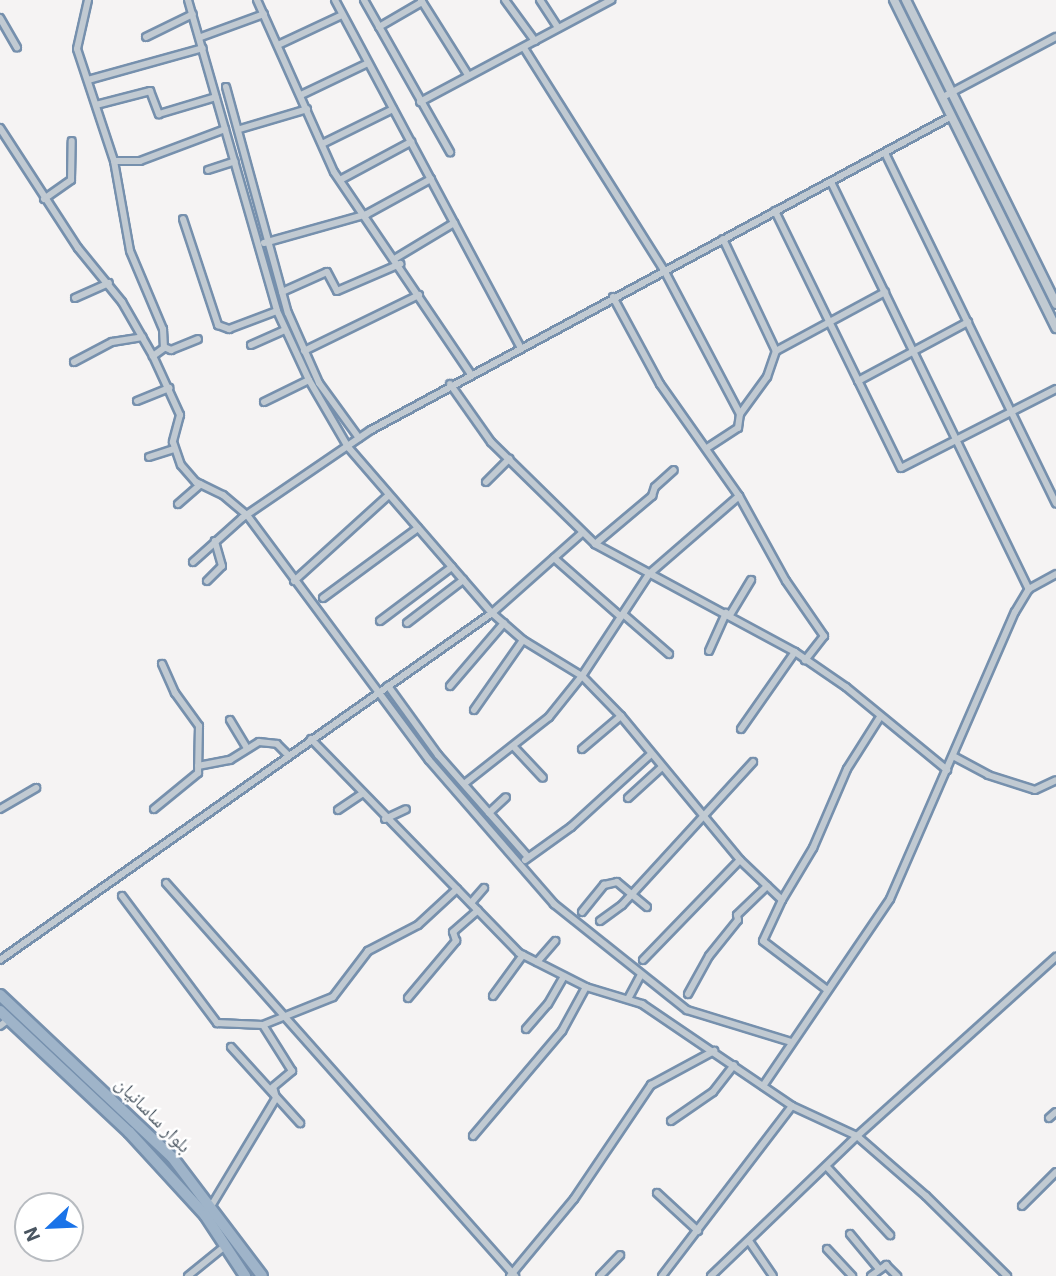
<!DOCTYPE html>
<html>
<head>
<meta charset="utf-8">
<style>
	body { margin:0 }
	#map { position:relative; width:1056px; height:1276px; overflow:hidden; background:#f5f3f3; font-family:"IBM Plex Sans","Noto Naskh Arabic",sans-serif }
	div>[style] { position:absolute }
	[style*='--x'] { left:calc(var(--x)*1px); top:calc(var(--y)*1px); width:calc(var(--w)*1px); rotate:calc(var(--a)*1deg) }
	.roads { filter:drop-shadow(2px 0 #7690ad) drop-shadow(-2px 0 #7690ad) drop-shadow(0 2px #7690ad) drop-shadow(0 -2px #7690ad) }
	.minor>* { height:6px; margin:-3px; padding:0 3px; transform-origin:3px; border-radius:3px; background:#c1cad2 }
	.tertiary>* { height:8px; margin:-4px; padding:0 4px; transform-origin:4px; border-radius:4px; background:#c1cad2 }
	.trunk>* { height:10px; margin:-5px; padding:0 5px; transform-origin:5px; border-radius:5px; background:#9fb4c9 }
	span { translate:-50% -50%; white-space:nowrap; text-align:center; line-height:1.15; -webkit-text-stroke:5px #fff; paint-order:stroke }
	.street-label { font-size:19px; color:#4a5661 }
	.north { position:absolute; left:14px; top:1192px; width:70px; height:70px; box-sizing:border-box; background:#fff; border:2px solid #b7bbc0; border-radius:50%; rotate:247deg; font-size:19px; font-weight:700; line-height:28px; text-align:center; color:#4a5661 }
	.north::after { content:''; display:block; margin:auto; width:24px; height:32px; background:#1a73e8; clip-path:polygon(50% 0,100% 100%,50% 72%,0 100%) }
</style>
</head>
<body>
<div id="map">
	<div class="roads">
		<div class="minor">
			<div style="--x:88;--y:0;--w:50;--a:102.7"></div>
			<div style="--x:77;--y:49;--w:118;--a:71.7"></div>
			<div style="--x:114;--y:161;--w:91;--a:79.9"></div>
			<div style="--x:130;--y:251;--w:85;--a:67.1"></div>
			<div style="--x:163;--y:329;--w:19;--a:87"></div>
			<div style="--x:164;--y:348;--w:14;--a:144"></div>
			<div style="--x:188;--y:0;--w:323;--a:74"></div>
			<div style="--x:277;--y:311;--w:76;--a:65.1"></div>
			<div style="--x:309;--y:380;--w:78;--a:59.8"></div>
			<div style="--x:348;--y:447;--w:220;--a:49.1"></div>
			<div style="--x:492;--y:613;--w:41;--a:41.1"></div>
			<div style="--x:523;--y:640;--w:69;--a:31.4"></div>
			<div style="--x:582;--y:676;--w:56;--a:45.7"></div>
			<div style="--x:621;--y:716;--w:187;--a:50.4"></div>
			<div style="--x:740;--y:860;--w:58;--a:43.6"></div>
			<div style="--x:782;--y:900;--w:45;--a:114.9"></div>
			<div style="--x:763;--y:941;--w:79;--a:37.3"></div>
			<div style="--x:257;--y:0;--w:188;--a:65.9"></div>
			<div style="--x:334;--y:172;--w:243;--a:55.9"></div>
			<div style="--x:335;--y:0;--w:393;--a:61.9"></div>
			<div style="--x:364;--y:0;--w:175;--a:60.5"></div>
			<div style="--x:421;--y:0;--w:89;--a:57.9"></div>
			<div style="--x:505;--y:0;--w:51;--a:53.8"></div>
			<div style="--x:540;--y:0;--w:33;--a:57"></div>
			<div style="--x:0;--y:18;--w:34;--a:60"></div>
			<div style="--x:379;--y:27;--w:50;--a:-30.2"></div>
			<div style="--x:146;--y:37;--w:52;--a:-26.1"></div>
			<div style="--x:201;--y:37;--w:67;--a:-20.1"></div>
			<div style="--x:278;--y:45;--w:71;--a:-25.1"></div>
			<div style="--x:524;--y:48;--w:262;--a:57.8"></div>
			<div style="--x:664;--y:270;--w:163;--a:62.2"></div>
			<div style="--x:88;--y:80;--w:119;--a:-15.5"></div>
			<div style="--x:226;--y:87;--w:234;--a:74.7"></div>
			<div style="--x:288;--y:313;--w:77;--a:66.1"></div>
			<div style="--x:319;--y:383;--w:68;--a:54"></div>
			<div style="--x:301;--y:95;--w:74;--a:-25.5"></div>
			<div style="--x:943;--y:97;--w:128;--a:-28"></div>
			<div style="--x:420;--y:102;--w:217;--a:-28.1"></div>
			<div style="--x:96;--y:105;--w:56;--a:-14.5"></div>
			<div style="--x:150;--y:91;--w:25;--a:69"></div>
			<div style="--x:159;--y:114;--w:59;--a:-16.6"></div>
			<div style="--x:0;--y:128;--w:143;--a:57"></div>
			<div style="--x:78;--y:248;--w:70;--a:50.8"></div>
			<div style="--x:122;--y:302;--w:62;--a:60.1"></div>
			<div style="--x:153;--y:356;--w:65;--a:65.4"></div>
			<div style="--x:180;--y:415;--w:28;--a:105"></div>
			<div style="--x:173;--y:442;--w:24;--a:71"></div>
			<div style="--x:181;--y:465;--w:23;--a:49"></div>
			<div style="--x:196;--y:482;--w:30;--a:26"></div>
			<div style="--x:223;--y:495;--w:31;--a:40"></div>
			<div style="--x:247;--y:515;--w:305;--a:53.4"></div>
			<div style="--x:429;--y:760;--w:191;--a:49"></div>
			<div style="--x:554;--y:904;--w:170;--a:38.6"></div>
			<div style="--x:687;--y:1010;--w:109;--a:17.1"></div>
			<div style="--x:240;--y:129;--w:70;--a:-16.6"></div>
			<div style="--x:322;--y:144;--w:79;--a:-26.2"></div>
			<div style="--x:885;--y:153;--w:390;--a:64"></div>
			<div style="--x:114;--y:161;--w:26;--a:0"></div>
			<div style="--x:140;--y:161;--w:91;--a:-20.6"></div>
			<div style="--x:208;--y:170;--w:28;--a:-18"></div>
			<div style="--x:340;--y:180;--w:81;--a:-28.2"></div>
			<div style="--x:831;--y:182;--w:453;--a:64.1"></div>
			<div style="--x:44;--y:199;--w:33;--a:-35"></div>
			<div style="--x:71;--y:180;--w:39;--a:-89"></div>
			<div style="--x:775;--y:211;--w:286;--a:63.9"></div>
			<div style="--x:901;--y:468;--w:174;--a:-27"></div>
			<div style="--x:183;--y:219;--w:112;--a:71.7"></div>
			<div style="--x:218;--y:325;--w:12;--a:20"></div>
			<div style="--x:229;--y:329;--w:51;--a:-20.6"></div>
			<div style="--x:723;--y:239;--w:124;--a:64.7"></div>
			<div style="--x:264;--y:243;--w:107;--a:-15.7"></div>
			<div style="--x:367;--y:214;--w:73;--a:-28.7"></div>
			<div style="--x:396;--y:258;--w:68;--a:-31.1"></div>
			<div style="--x:282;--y:292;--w:49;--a:-24"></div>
			<div style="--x:327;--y:272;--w:21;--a:62"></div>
			<div style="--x:337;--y:291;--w:69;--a:-23.2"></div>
			<div style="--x:613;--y:297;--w:99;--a:61.6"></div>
			<div style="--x:660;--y:384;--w:137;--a:54.8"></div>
			<div style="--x:739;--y:496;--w:97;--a:61.1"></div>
			<div style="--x:786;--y:581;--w:67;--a:55.4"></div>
			<div style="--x:824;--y:636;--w:31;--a:128"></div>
			<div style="--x:75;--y:298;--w:37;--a:-24"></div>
			<div style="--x:251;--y:345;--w:37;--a:-24"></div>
			<div style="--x:164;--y:347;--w:8;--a:23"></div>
			<div style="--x:171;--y:350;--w:29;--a:-22"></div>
			<div style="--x:304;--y:351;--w:128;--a:-26"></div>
			<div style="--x:74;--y:362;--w:43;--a:-27.8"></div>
			<div style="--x:112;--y:342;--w:31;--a:-9"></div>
			<div style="--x:858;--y:381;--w:125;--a:-28.2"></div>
			<div style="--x:450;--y:384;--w:71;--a:54.7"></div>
			<div style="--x:491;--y:442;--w:146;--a:44.4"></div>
			<div style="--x:595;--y:544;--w:227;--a:28.4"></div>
			<div style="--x:795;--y:652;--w:62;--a:34.5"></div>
			<div style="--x:846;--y:687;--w:131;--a:39.4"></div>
			<div style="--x:137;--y:401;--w:35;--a:-22"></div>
			<div style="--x:264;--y:402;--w:50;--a:-26.1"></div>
			<div style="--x:707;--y:448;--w:37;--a:-33"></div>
			<div style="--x:738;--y:428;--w:14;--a:-82"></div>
			<div style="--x:740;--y:414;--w:46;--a:-53.9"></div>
			<div style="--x:767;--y:377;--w:28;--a:-71"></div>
			<div style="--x:776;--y:351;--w:124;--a:-28.4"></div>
			<div style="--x:149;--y:457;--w:25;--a:-18"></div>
			<div style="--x:486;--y:482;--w:33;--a:-45"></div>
			<div style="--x:178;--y:504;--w:30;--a:-41"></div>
			<div style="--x:595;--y:544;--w:75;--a:-40.1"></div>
			<div style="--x:652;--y:496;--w:9;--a:-72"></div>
			<div style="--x:655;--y:487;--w:25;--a:-42"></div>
			<div style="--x:554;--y:558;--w:89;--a:41.4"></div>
			<div style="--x:193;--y:562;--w:66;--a:-41.9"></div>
			<div style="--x:242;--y:518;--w:156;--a:-34.3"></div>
			<div style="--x:371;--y:430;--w:660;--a:-28.39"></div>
			<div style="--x:207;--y:581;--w:21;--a:-45"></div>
			<div style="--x:222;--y:566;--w:26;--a:-106"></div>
			<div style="--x:294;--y:581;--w:128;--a:-42.2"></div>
			<div style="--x:323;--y:598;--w:118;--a:-36.4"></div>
			<div style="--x:623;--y:614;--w:61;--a:41"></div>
			<div style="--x:730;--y:615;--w:41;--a:-59"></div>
			<div style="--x:380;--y:621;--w:90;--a:-36.9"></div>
			<div style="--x:407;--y:623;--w:71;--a:-37.5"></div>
			<div style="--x:709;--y:651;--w:42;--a:-65.9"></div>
			<div style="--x:388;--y:686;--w:85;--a:54.1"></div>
			<div style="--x:438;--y:755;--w:136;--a:48.6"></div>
			<div style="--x:450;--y:686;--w:83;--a:-49.4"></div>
			<div style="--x:474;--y:710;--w:85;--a:-55"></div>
			<div style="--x:230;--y:720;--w:31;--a:59"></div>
			<div style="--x:741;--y:729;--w:94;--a:-55"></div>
			<div style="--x:311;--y:739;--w:298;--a:45.8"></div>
			<div style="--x:519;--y:953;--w:75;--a:26.9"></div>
			<div style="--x:586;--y:987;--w:59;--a:16.9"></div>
			<div style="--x:642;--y:1004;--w:181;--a:34.2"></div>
			<div style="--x:792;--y:1106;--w:72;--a:24.8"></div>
			<div style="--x:857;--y:1136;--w:91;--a:41"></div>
			<div style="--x:926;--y:1196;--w:114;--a:44.6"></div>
			<div style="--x:514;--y:747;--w:42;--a:46.9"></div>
			<div style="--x:582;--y:749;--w:51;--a:-40.2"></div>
			<div style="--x:953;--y:756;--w:40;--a:28"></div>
			<div style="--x:988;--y:775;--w:49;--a:17.7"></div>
			<div style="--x:1035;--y:790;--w:23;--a:-25"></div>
			<div style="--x:198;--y:766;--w:33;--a:-11"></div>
			<div style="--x:230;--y:760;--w:34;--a:-32"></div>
			<div style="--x:259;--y:742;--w:18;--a:6"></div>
			<div style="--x:277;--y:744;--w:16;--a:45"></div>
			<div style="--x:464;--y:784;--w:108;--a:-38.2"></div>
			<div style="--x:549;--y:717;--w:53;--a:-51.2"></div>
			<div style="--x:582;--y:676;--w:122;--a:-56.7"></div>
			<div style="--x:649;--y:574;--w:119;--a:-40.9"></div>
			<div style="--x:628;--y:798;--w:46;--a:-42.4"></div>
			<div style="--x:0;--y:809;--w:42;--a:-30.3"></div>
			<div style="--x:154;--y:809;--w:57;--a:-39.3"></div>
			<div style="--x:198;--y:773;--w:47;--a:-88.8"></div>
			<div style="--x:199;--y:726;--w:41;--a:-126"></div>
			<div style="--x:175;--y:693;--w:32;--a:-114"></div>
			<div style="--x:338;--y:810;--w:29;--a:-34"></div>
			<div style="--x:489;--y:813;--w:23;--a:-43"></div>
			<div style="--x:385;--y:819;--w:23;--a:-25"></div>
			<div style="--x:525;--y:860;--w:57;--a:-35.7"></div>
			<div style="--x:571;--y:827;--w:108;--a:-42.4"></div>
			<div style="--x:166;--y:883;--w:526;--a:48.39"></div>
			<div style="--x:122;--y:896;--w:159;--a:53.2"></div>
			<div style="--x:217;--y:1023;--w:46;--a:2.5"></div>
			<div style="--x:263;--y:1025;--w:75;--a:-21.8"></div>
			<div style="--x:333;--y:997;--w:58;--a:-52.7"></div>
			<div style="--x:368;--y:951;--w:56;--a:-27.5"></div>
			<div style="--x:418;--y:925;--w:53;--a:-42.7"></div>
			<div style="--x:782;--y:900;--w:61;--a:-59.2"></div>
			<div style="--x:813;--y:848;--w:86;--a:-66.7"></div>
			<div style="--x:847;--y:769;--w:62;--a:-57.6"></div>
			<div style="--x:471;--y:903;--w:20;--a:-49"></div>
			<div style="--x:582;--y:912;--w:35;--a:-51"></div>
			<div style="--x:604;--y:885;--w:13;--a:-13"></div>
			<div style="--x:617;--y:882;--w:39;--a:40"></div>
			<div style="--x:600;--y:921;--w:27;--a:-36"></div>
			<div style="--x:622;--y:905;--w:194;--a:-47.5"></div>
			<div style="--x:0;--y:960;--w:602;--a:-35.19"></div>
			<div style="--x:492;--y:613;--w:120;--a:-41.6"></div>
			<div style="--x:643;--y:960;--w:139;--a:-45.9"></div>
			<div style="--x:537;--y:962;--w:28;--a:-49"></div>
			<div style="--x:688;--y:994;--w:43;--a:-61.1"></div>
			<div style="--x:709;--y:956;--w:46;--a:-51.1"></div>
			<div style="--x:738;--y:920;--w:5;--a:-101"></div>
			<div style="--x:737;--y:915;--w:42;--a:-44"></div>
			<div style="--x:493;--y:996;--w:51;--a:-53.8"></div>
			<div style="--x:408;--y:998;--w:75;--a:-49.9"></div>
			<div style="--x:456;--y:941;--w:9;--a:-108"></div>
			<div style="--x:453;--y:932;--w:33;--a:-41"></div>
			<div style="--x:628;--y:999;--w:27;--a:-62"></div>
			<div style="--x:0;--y:1026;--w:11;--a:-38"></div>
			<div style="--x:526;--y:1029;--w:33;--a:-49"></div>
			<div style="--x:548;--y:1004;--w:32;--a:-60"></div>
			<div style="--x:231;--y:1047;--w:103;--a:47.8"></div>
			<div style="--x:763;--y:1086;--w:226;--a:-55.8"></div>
			<div style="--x:890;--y:899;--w:313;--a:-66.5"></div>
			<div style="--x:1015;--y:612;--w:27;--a:-59"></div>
			<div style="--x:1029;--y:589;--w:31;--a:-29"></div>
			<div style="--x:1049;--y:1118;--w:9;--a:-41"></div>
			<div style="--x:671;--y:1121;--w:51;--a:-34.6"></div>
			<div style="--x:713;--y:1092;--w:34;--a:-52"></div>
			<div style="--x:473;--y:1136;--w:138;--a:-49.7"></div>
			<div style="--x:562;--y:1031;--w:50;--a:-61.4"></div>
			<div style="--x:827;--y:1167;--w:93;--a:47.2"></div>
			<div style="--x:657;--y:1193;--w:56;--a:42.8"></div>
			<div style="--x:1022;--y:1206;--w:48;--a:-45"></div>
			<div style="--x:210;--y:1208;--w:128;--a:-59"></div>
			<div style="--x:276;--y:1098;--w:11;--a:-105"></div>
			<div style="--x:273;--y:1087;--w:25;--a:-40"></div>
			<div style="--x:292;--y:1071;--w:54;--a:-122.2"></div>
			<div style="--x:850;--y:1234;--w:45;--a:50.4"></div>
			<div style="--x:749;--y:1241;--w:42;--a:55.6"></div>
			<div style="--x:827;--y:1249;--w:37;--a:47"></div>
			<div style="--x:188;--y:1276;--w:48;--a:-39"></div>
			<div style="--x:510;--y:1276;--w:100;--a:-50.3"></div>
			<div style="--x:574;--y:1199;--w:138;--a:-56"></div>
			<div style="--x:651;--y:1085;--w:72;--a:-28.4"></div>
			<div style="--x:600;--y:1276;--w:29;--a:-46"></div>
			<div style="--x:662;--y:1276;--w:214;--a:-52.6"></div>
			<div style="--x:711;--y:1276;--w:202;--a:-43.8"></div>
			<div style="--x:857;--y:1136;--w:268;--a:-42"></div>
			<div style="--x:871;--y:1276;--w:19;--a:-36"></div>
			<div style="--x:886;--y:1265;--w:16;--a:45"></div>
		</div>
		<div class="tertiary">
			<div style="--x:894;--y:0;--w:366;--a:63.7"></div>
			<div style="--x:906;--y:0;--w:339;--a:63.7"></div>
		</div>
		<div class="trunk">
			<div style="--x:0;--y:995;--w:236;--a:43.3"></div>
			<div style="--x:172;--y:1157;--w:149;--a:52.9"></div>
			<div style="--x:0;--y:1011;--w:177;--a:43.2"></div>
			<div style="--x:129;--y:1132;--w:113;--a:47.5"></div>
			<div style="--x:205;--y:1215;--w:73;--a:56.7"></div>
		</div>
	</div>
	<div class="street-label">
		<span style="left:153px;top:1115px;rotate:45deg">بلوار ساسانیان</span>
	</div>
	<div class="north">N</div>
</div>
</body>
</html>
